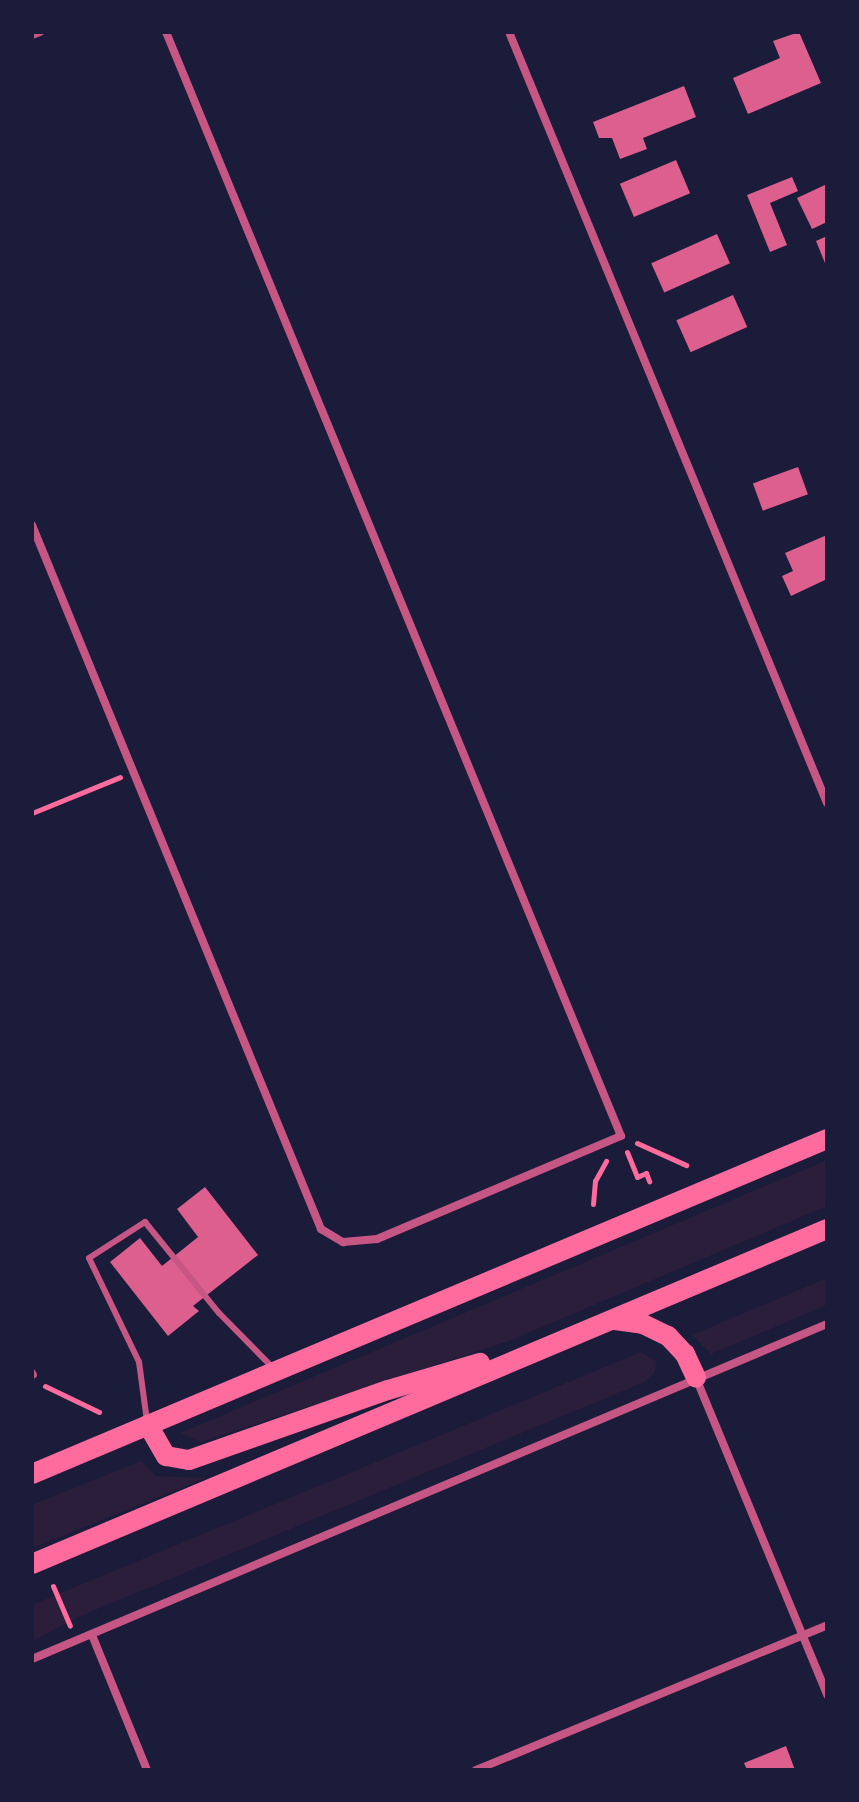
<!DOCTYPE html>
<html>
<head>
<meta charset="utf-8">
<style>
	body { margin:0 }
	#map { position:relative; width:859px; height:1802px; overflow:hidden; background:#1b1b3a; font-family:"Golos Text",sans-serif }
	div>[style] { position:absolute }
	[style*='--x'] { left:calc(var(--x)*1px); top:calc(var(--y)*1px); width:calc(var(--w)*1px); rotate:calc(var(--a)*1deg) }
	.green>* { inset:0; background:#2a1e3b }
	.building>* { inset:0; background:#dd5f8e; transform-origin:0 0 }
	.path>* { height:5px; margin:-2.5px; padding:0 2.5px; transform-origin:2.5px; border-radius:2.5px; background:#ff6b9d }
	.service>* { height:6px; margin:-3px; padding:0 3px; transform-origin:3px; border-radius:3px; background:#c65784 }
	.minor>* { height:8px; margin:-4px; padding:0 4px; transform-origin:4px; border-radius:4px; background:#c65784 }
	.primary>* { height:20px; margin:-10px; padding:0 10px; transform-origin:10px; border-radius:10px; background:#ff6b9d }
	span { translate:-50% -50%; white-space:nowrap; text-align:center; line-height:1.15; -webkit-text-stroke:8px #1b1b3a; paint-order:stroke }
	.frame { position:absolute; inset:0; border:34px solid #1b1b3a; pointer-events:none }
</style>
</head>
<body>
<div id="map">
	<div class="green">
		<div style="clip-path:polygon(827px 1160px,827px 1206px,509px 1341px,201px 1442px,180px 1433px)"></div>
		<div style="clip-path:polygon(827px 1278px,827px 1305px,711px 1354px,692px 1335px)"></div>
		<div style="clip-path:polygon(641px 1352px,657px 1362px,654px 1374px,642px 1383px,78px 1617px,32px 1641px,32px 1605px)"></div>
		<div style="clip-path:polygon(141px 1461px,156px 1476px,206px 1478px,32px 1548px,32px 1505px)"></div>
	</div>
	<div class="building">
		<div style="clip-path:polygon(799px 32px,821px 83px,748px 114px,733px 78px,780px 58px,773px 41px)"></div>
		<div style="clip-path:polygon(684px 86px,696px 117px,643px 138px,647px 149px,620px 159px,612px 138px,599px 138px,593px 122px)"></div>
		<div style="left:676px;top:160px;width:36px;height:61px;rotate:67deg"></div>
		<div style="clip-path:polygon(792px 177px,798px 191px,770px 203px,787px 245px,770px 252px,747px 195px)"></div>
		<div style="clip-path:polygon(827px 184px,827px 222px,812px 229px,797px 198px)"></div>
		<div style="left:717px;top:234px;width:32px;height:72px;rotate:66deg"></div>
		<div style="clip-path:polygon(827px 236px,827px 268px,816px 241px)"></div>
		<div style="left:733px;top:295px;width:35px;height:62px;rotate:66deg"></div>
		<div style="left:798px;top:467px;width:29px;height:48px;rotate:70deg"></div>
		<div style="clip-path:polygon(827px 535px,827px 579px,791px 596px,782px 576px,793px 571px,785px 553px)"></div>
		<div style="clip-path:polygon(205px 1187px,258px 1255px,193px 1306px,199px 1311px,168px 1336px,110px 1262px,140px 1238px,162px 1266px,198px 1237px,177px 1209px)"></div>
		<div style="clip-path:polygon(786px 1746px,795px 1770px,747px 1770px,744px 1763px)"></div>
	</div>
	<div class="path">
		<div style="--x:32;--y:813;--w:95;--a:-22.2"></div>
		<div style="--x:637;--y:1143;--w:54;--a:24.2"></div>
		<div style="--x:627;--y:1152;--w:27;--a:68"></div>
		<div style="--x:637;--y:1177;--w:10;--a:-24"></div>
		<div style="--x:646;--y:1173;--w:9;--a:69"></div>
		<div style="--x:593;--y:1204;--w:23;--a:-85"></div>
		<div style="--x:595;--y:1181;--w:23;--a:-61"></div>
		<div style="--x:45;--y:1386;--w:60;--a:25.7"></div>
		<div style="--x:53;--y:1586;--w:43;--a:67"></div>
	</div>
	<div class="service">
		<div style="--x:147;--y:1421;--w:60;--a:-97.7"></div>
		<div style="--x:139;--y:1362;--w:115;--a:-115.7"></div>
		<div style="--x:89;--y:1258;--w:67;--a:-32.7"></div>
		<div style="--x:145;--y:1222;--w:117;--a:50.9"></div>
		<div style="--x:219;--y:1313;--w:77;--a:45.5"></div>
	</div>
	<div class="minor">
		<div style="--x:509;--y:32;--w:834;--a:67.59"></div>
		<div style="--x:32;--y:35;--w:9;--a:-21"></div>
		<div style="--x:32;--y:525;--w:761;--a:67.68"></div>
		<div style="--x:321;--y:1229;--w:26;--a:31"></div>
		<div style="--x:343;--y:1242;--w:34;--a:-5"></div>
		<div style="--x:377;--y:1239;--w:265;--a:-22.9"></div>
		<div style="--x:621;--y:1136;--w:1194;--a:-112.4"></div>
		<div style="--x:32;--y:1373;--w:2;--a:63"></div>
		<div style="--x:696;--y:1378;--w:343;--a:67.5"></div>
		<div style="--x:92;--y:1635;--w:146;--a:67.8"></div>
		<div style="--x:32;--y:1659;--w:863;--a:-22.85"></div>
		<div style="--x:476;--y:1770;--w:380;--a:-22.4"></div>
	</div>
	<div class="primary">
		<div style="--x:615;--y:1320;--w:28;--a:8"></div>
		<div style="--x:643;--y:1324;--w:28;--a:26"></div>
		<div style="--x:668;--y:1336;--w:25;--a:47"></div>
		<div style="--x:685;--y:1354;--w:26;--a:65"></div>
		<div style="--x:148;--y:1425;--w:36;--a:60"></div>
		<div style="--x:166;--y:1456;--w:23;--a:10"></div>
		<div style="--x:189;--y:1460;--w:211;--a:-19.4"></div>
		<div style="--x:388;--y:1390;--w:96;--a:-16.4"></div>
		<div style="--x:32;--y:1474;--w:863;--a:-22.85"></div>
		<div style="--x:32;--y:1564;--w:863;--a:-22.85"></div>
	</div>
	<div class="frame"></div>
</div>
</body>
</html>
